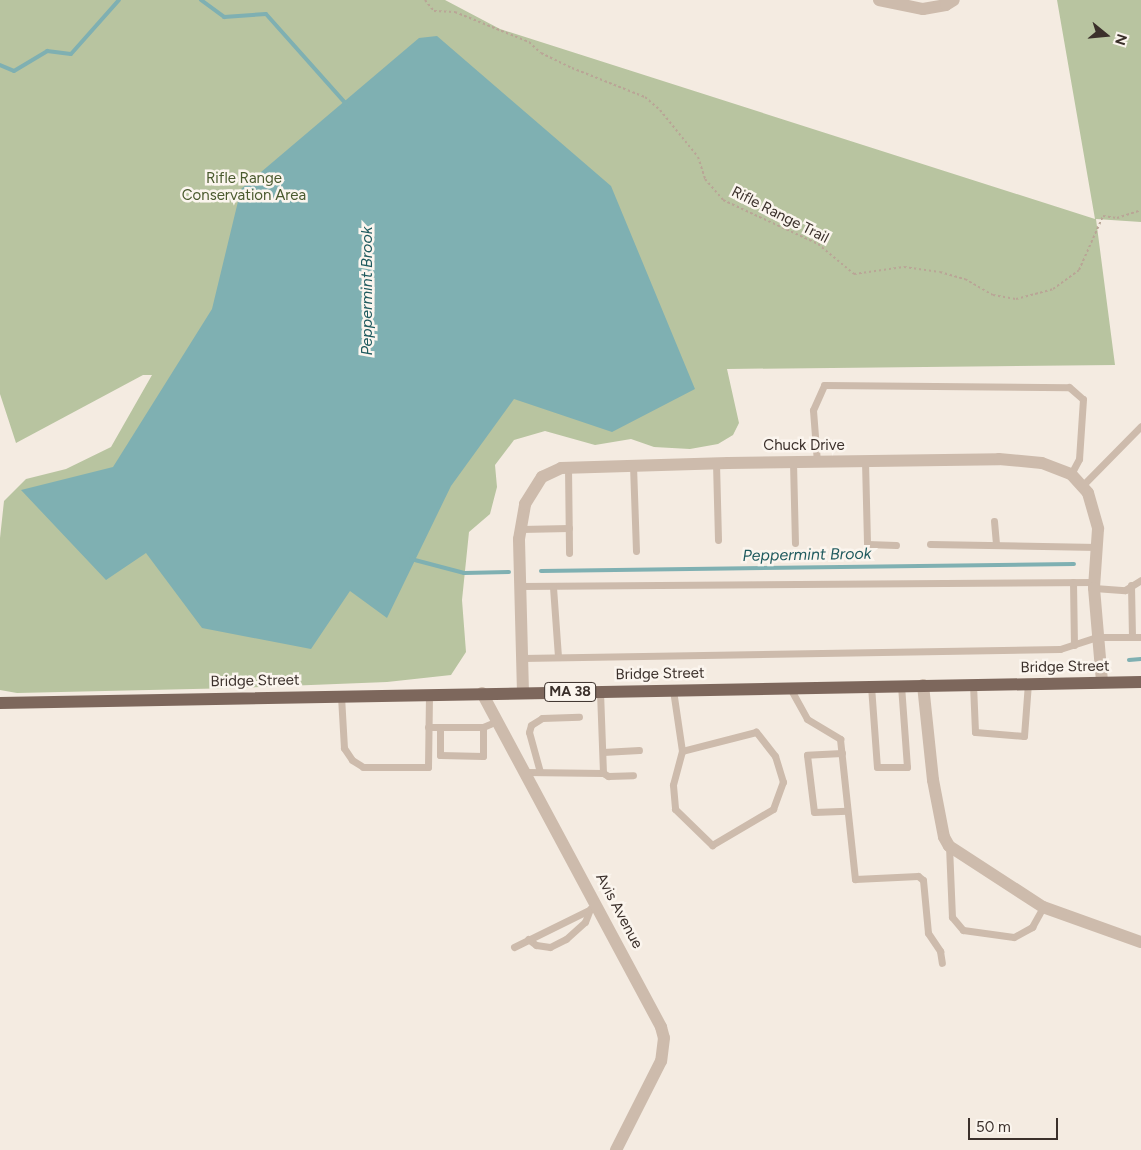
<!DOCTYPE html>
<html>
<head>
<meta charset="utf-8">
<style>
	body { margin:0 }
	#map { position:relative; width:1141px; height:1150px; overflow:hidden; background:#f4ebe1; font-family:Figtree,sans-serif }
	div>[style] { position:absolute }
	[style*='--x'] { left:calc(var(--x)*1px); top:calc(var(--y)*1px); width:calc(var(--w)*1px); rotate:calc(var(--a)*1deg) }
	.green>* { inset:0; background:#b8c4a0 }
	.water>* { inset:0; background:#7fb0b2 }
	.stream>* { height:4px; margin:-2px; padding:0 2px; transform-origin:2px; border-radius:2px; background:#7fb0b2 }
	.path>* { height:2px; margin-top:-1px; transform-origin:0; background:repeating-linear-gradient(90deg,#b9a596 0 2.5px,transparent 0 5px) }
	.lane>* { height:7px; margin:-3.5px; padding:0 3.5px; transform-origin:3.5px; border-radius:3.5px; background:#cdbbac }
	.street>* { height:12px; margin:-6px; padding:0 6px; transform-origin:6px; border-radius:6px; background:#cdbbac }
	.primary>* { height:12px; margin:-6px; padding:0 6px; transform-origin:6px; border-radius:6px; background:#7d675c }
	span { translate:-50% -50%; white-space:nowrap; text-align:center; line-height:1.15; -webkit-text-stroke:5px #fbf5ee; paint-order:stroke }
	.shield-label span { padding:1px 4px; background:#fbf5ee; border:1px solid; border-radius:4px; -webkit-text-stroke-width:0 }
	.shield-label { font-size:14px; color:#3b302b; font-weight:700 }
	.park-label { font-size:15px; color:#4a5a2e }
	.street-label { font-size:15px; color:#3b302b }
	.water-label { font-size:16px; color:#1f5a5e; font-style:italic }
	.north { position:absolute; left:1081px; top:10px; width:50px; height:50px; -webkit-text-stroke:4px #fbf5ee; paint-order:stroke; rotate:107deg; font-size:14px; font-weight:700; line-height:20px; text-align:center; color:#3b302b }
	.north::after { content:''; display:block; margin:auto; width:18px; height:22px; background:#3b302b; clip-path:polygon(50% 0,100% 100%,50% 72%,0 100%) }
	.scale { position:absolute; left:968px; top:1118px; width:90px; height:22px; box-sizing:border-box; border:2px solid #3b302b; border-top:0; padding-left:6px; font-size:15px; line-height:18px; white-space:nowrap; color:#3b302b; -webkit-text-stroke:4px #fbf5ee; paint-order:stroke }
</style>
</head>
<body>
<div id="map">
	<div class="green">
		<div style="clip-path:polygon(0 0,445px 0,500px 29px,1095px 219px,1057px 0,1141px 0,1141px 222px,1096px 219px,1115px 365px,727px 369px,739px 423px,733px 435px,718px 444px,690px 449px,654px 447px,631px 439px,595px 445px,545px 431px,514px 440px,495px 465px,497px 487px,490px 514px,469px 532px,462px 600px,466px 652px,451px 675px,387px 682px,237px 688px,17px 693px,0 690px,0 538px,4px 501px,26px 479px,66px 469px,111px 447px,152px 375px,143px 375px,16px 443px,0 394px)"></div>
	</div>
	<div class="water">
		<div style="clip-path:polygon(437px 36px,611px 186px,695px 389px,612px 432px,514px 399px,451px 486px,387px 618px,350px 591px,311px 649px,202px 628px,146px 553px,106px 580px,21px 490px,113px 467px,212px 309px,241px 189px,419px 38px)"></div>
	</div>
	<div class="stream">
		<div style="--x:201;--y:0;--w:29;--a:36"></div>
		<div style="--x:224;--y:17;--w:42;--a:-4.1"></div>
		<div style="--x:266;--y:14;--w:122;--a:48.3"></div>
		<div style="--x:0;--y:65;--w:15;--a:23"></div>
		<div style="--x:14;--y:71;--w:39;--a:-31"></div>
		<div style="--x:47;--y:51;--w:24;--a:7"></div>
		<div style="--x:71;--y:54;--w:72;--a:-48.4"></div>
		<div style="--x:411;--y:559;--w:55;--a:14.8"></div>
		<div style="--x:464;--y:573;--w:45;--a:-1.3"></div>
		<div style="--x:541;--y:571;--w:533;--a:-0.75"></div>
		<div style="--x:1129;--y:660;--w:12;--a:-5"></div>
	</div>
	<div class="path">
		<div style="--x:425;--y:0;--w:14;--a:51"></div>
		<div style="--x:434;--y:11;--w:21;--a:3"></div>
		<div style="--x:455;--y:12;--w:80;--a:22.1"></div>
		<div style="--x:529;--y:42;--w:16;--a:43"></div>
		<div style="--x:541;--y:53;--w:34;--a:26"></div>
		<div style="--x:572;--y:68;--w:79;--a:21.7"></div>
		<div style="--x:645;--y:97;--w:20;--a:41"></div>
		<div style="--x:660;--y:110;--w:60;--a:51"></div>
		<div style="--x:698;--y:157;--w:23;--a:72"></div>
		<div style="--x:705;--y:179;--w:28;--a:49"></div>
		<div style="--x:723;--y:200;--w:105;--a:24.9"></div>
		<div style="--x:818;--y:244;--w:47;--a:39.8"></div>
		<div style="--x:854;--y:274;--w:50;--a:-8"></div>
		<div style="--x:904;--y:267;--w:36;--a:8"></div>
		<div style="--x:940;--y:272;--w:26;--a:16"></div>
		<div style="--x:965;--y:279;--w:32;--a:30"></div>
		<div style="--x:993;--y:295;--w:23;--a:10"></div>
		<div style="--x:1016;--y:299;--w:38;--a:-15"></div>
		<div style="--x:1053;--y:289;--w:32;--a:-36"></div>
		<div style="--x:1079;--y:270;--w:59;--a:-66"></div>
		<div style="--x:1103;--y:216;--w:14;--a:8"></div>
		<div style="--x:1117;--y:218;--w:25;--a:-18"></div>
	</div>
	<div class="lane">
		<div style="--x:865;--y:461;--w:83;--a:88.6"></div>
		<div style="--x:867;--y:544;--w:29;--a:2"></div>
		<div style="--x:793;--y:462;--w:81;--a:88.6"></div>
		<div style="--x:817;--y:462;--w:52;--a:-94.4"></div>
		<div style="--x:813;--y:410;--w:27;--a:-66"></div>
		<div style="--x:824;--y:385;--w:245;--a:0.5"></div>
		<div style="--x:1069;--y:387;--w:18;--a:41"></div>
		<div style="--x:1083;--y:399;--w:60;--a:93.8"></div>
		<div style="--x:1079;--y:459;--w:17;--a:118"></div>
		<div style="--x:716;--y:463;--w:77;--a:88.5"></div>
		<div style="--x:633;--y:465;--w:86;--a:88"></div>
		<div style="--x:568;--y:467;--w:86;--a:89.3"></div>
		<div style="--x:1082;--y:486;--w:84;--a:-45.5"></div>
		<div style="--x:994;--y:521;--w:24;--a:85"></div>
		<div style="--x:521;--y:529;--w:48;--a:-1.2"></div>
		<div style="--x:930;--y:544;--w:167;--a:1"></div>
		<div style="--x:1073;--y:582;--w:63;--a:89.1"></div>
		<div style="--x:1131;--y:585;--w:52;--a:88.9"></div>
		<div style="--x:520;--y:586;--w:575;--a:-0.4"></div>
		<div style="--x:553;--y:587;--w:70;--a:85.9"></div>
		<div style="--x:1094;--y:588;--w:31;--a:4"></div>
		<div style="--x:1125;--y:590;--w:19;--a:-32"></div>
		<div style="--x:522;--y:658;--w:538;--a:-0.96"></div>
		<div style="--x:1060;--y:649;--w:40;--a:-18"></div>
		<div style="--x:1098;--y:637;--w:43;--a:0"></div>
		<div style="--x:973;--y:684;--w:48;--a:87.6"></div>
		<div style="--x:975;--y:732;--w:49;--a:4.7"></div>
		<div style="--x:1024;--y:736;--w:53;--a:-85.7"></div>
		<div style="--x:871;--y:686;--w:81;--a:85.8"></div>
		<div style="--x:877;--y:767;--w:30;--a:0"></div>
		<div style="--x:907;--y:767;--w:81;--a:-94.2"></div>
		<div style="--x:790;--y:688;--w:35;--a:61"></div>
		<div style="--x:807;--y:719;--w:39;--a:31"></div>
		<div style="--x:840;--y:739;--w:141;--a:83.9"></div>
		<div style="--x:855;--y:879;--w:63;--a:-2.7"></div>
		<div style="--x:918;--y:876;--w:6;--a:39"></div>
		<div style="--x:923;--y:880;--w:53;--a:84.6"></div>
		<div style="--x:928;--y:933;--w:22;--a:56"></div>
		<div style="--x:940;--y:951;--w:12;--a:81"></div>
		<div style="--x:673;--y:690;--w:62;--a:81.6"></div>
		<div style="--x:682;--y:751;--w:35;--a:105"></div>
		<div style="--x:673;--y:785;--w:24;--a:85"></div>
		<div style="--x:675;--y:809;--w:52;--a:44.2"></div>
		<div style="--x:712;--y:845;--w:71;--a:-30.5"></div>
		<div style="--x:773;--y:809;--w:29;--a:-70"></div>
		<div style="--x:783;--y:782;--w:27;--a:-107"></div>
		<div style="--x:775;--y:756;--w:31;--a:-128"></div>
		<div style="--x:756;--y:732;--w:76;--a:165.6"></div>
		<div style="--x:341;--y:696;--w:52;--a:86.7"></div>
		<div style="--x:344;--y:748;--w:14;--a:56"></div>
		<div style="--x:352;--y:760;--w:13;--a:32"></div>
		<div style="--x:363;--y:767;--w:65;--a:0"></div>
		<div style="--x:428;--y:767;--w:73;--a:-89.2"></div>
		<div style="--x:428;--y:727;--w:55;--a:0"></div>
		<div style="--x:483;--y:727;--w:15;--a:-23"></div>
		<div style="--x:440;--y:727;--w:28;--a:90"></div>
		<div style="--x:440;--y:755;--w:43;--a:1.3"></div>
		<div style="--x:483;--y:756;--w:29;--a:-90"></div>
		<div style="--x:603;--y:752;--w:36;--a:-3"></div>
		<div style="--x:842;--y:753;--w:35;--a:177"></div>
		<div style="--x:807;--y:755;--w:57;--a:83"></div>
		<div style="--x:814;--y:812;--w:33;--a:-2"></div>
		<div style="--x:526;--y:772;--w:77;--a:0.7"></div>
		<div style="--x:603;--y:773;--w:82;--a:-92.1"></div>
		<div style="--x:540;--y:772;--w:41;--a:-105.4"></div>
		<div style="--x:529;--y:732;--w:7;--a:-74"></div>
		<div style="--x:531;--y:725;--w:13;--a:-32"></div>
		<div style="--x:542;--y:718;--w:37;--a:-2"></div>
		<div style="--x:603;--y:773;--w:6;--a:31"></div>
		<div style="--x:608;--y:776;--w:25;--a:-2"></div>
		<div style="--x:949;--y:846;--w:71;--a:87.6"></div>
		<div style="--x:952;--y:917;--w:17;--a:50"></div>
		<div style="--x:963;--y:930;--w:51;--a:7.8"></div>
		<div style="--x:1014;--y:937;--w:21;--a:-29"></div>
		<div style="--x:1032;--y:927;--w:23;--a:-61"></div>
		<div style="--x:528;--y:939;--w:10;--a:37"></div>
		<div style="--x:536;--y:945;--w:14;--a:8"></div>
		<div style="--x:550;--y:947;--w:18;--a:-27"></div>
		<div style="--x:566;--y:939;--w:25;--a:-42"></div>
		<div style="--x:585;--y:922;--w:14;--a:-69"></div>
		<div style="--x:514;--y:947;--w:93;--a:-26.3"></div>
	</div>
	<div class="street">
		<div style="--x:879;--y:0;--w:45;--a:11.6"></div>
		<div style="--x:923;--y:9;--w:23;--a:-10"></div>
		<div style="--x:946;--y:5;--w:9;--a:-32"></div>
		<div style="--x:923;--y:685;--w:96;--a:84"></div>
		<div style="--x:933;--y:780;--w:58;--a:79.1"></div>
		<div style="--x:944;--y:837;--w:10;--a:61"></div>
		<div style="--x:949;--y:846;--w:112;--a:33"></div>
		<div style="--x:1043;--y:907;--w:104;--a:19.7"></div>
		<div style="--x:482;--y:693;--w:379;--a:61.8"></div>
		<div style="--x:661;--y:1027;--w:11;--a:75"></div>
		<div style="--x:664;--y:1038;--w:23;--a:97"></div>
		<div style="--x:661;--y:1061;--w:100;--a:116.8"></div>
		<div style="--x:523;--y:693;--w:154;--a:-91.5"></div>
		<div style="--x:519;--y:539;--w:36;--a:-80"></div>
		<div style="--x:525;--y:504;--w:32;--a:-58"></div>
		<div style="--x:542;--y:477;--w:21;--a:-25"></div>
		<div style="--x:561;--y:468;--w:167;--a:-1.7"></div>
		<div style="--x:728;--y:463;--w:271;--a:-0.8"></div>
		<div style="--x:999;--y:459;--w:43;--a:5.3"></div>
		<div style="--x:1042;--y:463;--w:31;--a:21"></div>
		<div style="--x:1071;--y:474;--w:25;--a:48"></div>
		<div style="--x:1088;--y:493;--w:37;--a:74"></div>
		<div style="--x:1098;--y:529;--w:59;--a:93.9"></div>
		<div style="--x:1094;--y:588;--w:94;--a:85.1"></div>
	</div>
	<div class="primary">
		<div style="--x:0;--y:703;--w:1141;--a:-1.05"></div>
	</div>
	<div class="shield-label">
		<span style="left:570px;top:692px">MA 38</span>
	</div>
	<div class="park-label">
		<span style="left:244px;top:187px">Rifle Range<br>Conservation Area</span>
	</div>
	<div class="street-label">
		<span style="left:780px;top:215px;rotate:27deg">Rifle Range Trail</span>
		<span style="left:804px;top:446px">Chuck Drive</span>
		<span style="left:1065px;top:667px;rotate:-1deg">Bridge Street</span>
		<span style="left:660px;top:674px;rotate:-1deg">Bridge Street</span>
		<span style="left:255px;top:681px;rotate:-1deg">Bridge Street</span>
		<span style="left:619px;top:911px;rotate:62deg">Avis Avenue</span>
	</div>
	<div class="water-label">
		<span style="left:367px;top:291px;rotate:-90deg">Peppermint Brook</span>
		<span style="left:807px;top:555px;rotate:-1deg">Peppermint Brook</span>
	</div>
	<div class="north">N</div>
	<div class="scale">50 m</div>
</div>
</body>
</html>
